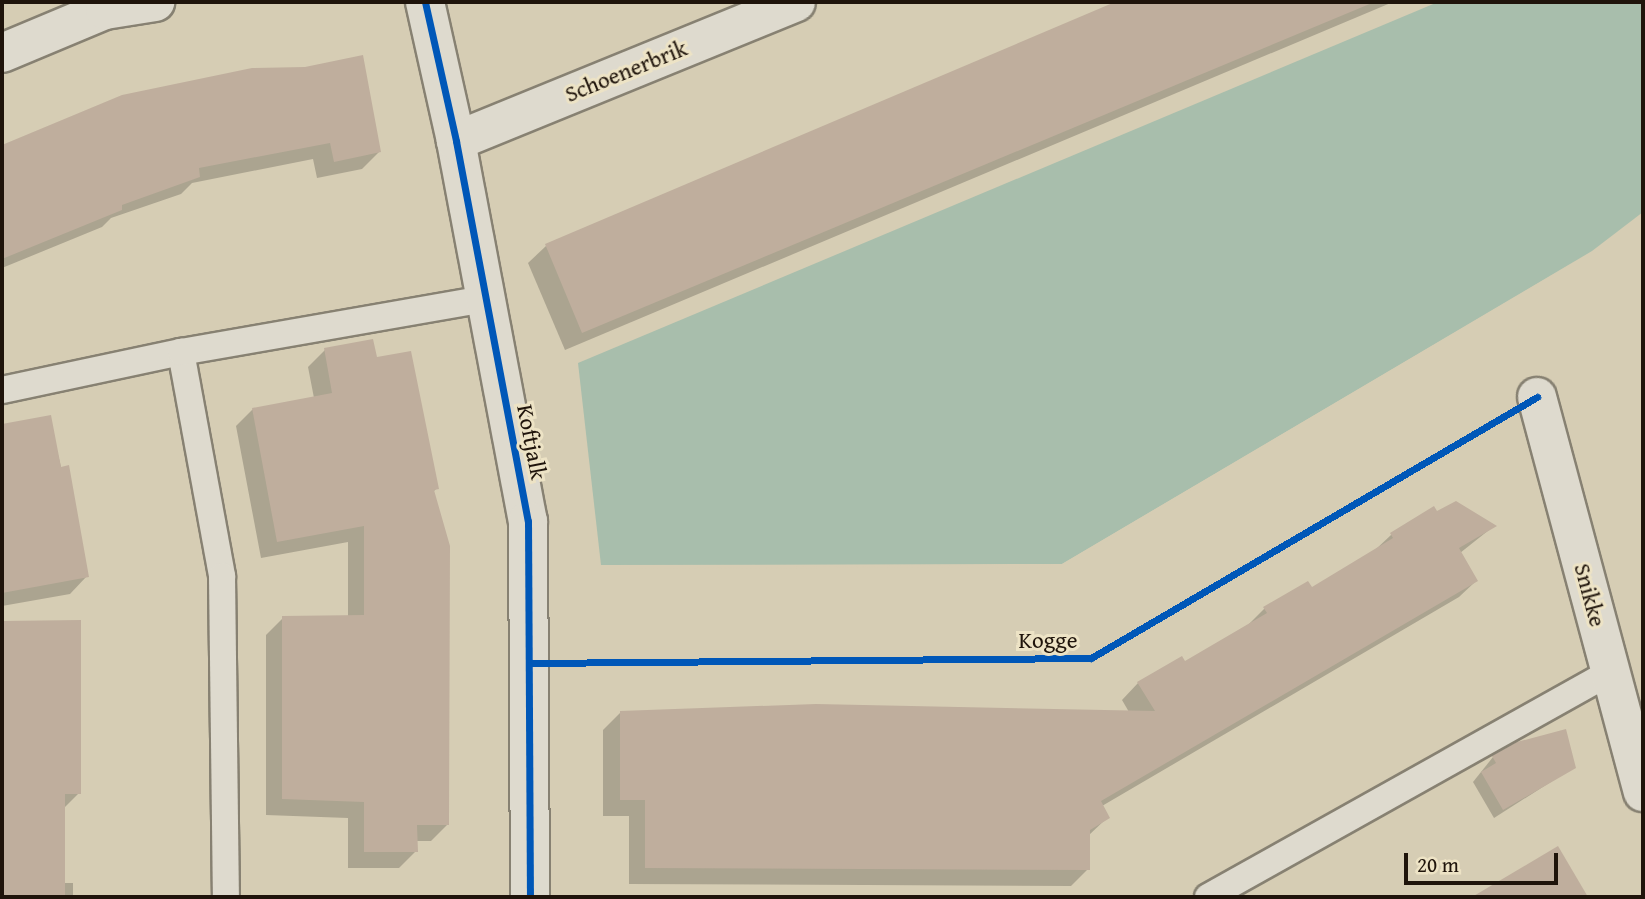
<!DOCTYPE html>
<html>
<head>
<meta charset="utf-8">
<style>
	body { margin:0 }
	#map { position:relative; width:1645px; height:899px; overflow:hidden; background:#d6cdb4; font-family:"Gentium Book Plus",serif }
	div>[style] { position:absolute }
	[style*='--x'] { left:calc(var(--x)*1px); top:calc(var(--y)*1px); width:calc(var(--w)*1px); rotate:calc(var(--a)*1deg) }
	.water>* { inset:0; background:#a8beac }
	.pier>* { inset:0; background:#d6cdb4 }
	.shadow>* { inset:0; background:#0003 }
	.building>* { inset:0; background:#bfae9d }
	.roads { filter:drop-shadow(2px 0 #878172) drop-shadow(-2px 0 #878172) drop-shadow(0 2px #878172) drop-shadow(0 -2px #878172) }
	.service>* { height:26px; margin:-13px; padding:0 13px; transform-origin:13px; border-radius:13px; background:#dedace }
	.minor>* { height:38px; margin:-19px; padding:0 19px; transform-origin:19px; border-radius:19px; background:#dedace }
	.cycleway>* { height:7px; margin:-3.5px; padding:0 3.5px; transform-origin:3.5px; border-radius:3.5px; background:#0057b8 }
	span { translate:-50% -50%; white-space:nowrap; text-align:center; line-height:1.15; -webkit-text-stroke:6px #ede3c5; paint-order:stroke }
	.street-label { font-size:23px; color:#1f140b }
	.frame { position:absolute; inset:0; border:4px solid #1f140b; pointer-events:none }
	.scale { position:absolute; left:1404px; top:853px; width:154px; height:32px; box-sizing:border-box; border:4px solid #1f140b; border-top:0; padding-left:9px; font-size:21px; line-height:24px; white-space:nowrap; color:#1f140b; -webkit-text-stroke:5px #ede3c5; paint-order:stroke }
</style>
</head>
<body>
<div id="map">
	<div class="water">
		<div style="clip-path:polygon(1438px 2px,1643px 2px,1643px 212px,1592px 251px,1062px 564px,601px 565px,578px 363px)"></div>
	</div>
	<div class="pier">
		<div style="clip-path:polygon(1586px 255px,1063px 567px,601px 569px,1062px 564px)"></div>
	</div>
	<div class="shadow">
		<div style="clip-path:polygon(1123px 2px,1393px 2px,565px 350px,528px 263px,546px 246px)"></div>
		<div style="clip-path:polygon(123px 97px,379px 152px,362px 169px,317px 178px,313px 159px,192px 183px,181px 194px,111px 218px,102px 227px,2px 268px,2px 148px)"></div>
		<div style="clip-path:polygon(325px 350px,375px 359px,437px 488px,433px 492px,448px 824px,431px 841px,416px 841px,416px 851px,399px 868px,348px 868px,348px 818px,266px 815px,266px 635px,283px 618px,348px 617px,348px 542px,261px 558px,236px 426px,253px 409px,314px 398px,308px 367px)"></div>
		<div style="clip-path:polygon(49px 417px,87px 576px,70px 594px,2px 606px,2px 426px)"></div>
		<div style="clip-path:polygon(1437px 514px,1494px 526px,1460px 553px,1476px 581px,1459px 597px,1102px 806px,1108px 817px,1088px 836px,1088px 869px,1071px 886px,629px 884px,629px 816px,603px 816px,603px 730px,620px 713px,1129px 712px,1122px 700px,1138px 683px,1184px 663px,1248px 625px,1264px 609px,1311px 590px,1374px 551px,1391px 535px)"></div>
		<div style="clip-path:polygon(5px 623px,79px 793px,63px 809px,63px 883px,73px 883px,73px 897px,2px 897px)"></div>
		<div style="clip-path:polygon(1493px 757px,1574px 767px,1494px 818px,1473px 782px)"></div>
		<div style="clip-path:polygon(1557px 848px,1586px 897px,1476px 897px)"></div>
	</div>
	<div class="building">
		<div style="clip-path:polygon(1115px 2px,1372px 3px,582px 333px,545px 244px)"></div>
		<div style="clip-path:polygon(363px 55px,381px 152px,334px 162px,330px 143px,199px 168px,200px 177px,122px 205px,122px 210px,2px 259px,2px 145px,122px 95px,252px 68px,305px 67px)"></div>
		<div style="clip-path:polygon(373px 339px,377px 357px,411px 351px,439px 489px,434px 490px,450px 546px,449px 825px,417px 825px,418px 852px,364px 852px,364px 802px,282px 799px,282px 616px,364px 615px,364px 526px,277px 542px,252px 408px,332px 393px,324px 348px)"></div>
		<div style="clip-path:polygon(51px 415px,61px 467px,69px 465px,89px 577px,2px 593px,2px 424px)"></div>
		<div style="clip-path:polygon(1456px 501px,1497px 526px,1459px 548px,1478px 581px,1101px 801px,1110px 818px,1090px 830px,1090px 870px,645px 868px,645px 800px,620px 800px,620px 711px,816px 704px,1155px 711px,1137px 682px,1182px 656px,1185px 661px,1267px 613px,1263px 607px,1308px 581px,1312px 587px,1393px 538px,1390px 533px,1434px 506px,1437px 511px)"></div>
		<div style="clip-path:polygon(81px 620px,81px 794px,65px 794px,65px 897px,2px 897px,2px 621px)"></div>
		<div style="clip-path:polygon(1566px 729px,1576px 768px,1503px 810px,1481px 772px,1496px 763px,1492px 756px,1517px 742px)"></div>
		<div style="clip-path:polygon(1558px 846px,1588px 897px,1472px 897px)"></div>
	</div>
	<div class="roads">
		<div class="service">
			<div style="--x:181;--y:352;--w:228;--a:79.6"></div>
			<div style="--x:222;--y:576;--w:321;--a:89.3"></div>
			<div style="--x:2;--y:390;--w:183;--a:-12"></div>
			<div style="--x:181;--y:352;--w:309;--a:-9.9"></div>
			<div style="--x:1208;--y:897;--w:461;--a:-29.2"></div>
		</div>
		<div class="minor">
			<div style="--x:425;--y:2;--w:142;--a:77.4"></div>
			<div style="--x:456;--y:141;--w:387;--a:79.3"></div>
			<div style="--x:528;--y:521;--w:376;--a:89.7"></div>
			<div style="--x:2;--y:53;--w:112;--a:-22.7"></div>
			<div style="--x:105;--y:10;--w:51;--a:-9.1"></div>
			<div style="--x:456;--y:141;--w:367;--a:-22.2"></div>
			<div style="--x:1537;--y:397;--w:409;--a:75"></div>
		</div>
	</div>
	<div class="cycleway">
		<div style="--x:425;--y:2;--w:142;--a:77.4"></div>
		<div style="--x:456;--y:141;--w:387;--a:79.3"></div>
		<div style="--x:528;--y:521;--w:376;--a:89.7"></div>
		<div style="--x:531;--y:663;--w:560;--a:-0.51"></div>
		<div style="--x:1091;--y:658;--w:517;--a:-30.34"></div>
	</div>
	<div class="street-label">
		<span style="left:626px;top:71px;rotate:-22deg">Schoenerbrik</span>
		<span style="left:532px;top:442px;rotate:79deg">Koftjalk</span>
		<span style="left:1590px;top:595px;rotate:75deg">Snikke</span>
		<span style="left:1048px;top:640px">Kogge</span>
	</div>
	<div class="frame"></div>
	<div class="scale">20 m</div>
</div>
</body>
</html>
